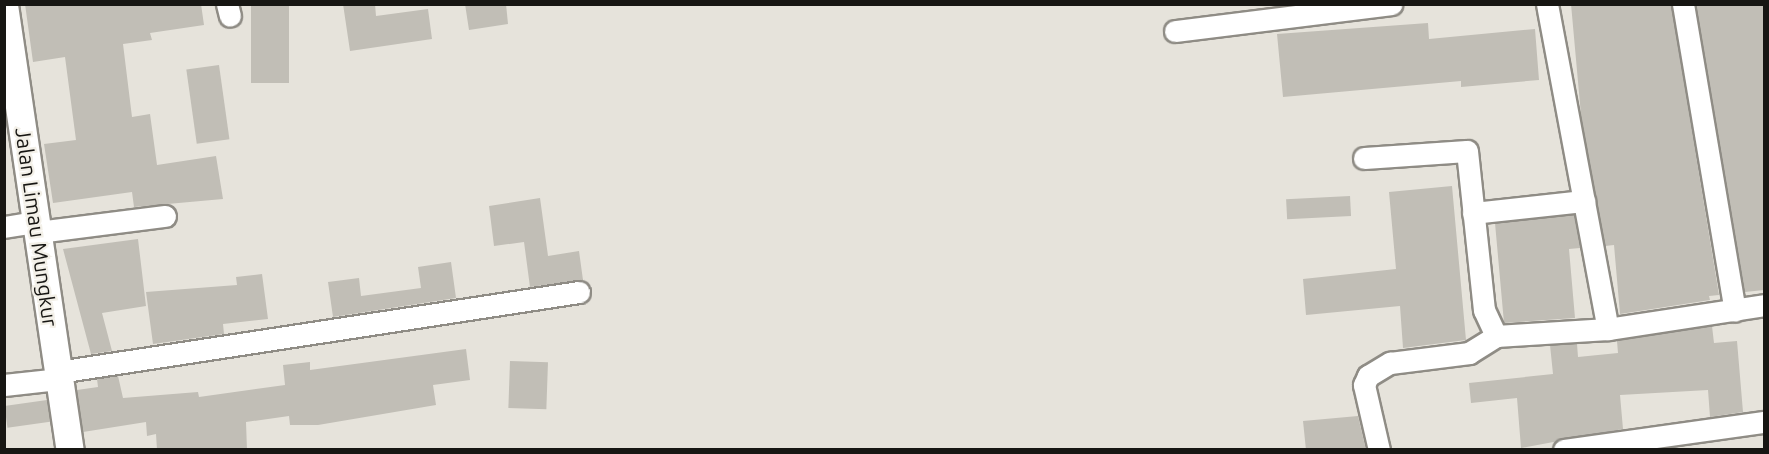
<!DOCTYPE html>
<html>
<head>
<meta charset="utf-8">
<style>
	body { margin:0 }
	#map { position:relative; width:1769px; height:454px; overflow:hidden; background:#e6e3db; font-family:Ubuntu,sans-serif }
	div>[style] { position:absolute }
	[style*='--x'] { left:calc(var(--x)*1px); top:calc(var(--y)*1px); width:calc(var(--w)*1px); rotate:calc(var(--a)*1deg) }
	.building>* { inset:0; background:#c1beb6; transform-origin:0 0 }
	.roads { filter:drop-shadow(2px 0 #8f8c85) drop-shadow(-2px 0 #8f8c85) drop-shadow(0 2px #8f8c85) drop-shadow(0 -2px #8f8c85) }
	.minor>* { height:21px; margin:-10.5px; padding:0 10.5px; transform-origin:10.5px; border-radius:10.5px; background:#fff }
	.tertiary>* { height:27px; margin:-13.5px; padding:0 13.5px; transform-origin:13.5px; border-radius:13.5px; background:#fff }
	span { translate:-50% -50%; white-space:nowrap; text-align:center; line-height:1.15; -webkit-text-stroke:4.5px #f3f0e8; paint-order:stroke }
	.street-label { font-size:21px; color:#171613 }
	.frame { position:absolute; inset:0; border:6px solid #171613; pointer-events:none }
</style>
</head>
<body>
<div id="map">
	<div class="building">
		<div style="clip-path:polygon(25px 4px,201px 4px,204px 25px,150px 33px,152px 40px,123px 44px,132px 117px,150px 114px,157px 165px,216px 156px,223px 199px,134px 207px,132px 192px,53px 203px,44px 144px,76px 140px,65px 57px,33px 62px)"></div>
		<div style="left:251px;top:4px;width:38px;height:79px"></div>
		<div style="clip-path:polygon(343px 4px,375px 4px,376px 16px,428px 9px,432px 39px,350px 51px)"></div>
		<div style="clip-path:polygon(465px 4px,506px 4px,508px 24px,469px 30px)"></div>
		<div style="clip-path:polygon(1571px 4px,1671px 4px,1719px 295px,1709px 296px,1710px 300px,1620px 314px,1614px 245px,1605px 246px,1581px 115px)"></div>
		<div style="clip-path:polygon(1696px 4px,1764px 4px,1764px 290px,1745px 292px)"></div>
		<div style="clip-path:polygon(1428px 23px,1429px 39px,1535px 29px,1539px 80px,1461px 87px,1461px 81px,1283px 97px,1277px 34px)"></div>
		<div style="left:219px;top:65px;width:75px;height:33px;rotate:82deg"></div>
		<div style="clip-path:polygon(1452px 186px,1466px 340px,1403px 348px,1400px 306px,1306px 315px,1303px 279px,1396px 269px,1389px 192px)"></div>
		<div style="left:1350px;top:196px;width:20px;height:64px;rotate:87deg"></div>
		<div style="clip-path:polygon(540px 198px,548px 256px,579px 251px,583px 280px,530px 287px,524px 242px,494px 246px,489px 206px)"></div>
		<div style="clip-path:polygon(1574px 215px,1580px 248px,1569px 249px,1575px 318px,1504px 323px,1495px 223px)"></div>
		<div style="clip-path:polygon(138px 239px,146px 306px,102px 313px,112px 351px,91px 354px,63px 249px)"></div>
		<div style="clip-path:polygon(451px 262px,456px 298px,333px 317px,328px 282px,359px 278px,361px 296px,421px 288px,418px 267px)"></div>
		<div style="clip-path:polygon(262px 274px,268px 319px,223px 324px,224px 334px,153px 344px,146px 292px,237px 285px,236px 277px)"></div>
		<div style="clip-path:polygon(1712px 326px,1714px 343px,1737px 341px,1743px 412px,1710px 417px,1708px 390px,1620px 395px,1623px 429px,1521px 448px,1517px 398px,1471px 403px,1469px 383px,1553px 374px,1550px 345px,1577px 344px,1578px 357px,1618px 353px,1617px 341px)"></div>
		<div style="clip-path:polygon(466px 349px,470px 380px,433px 385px,436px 405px,318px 425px,290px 425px,289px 416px,246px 422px,247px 450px,157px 450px,156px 434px,147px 436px,146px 422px,83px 432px,77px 390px,98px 387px,97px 379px,118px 376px,123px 398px,198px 392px,199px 397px,285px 385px,283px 365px,310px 362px,310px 370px)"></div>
		<div style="left:510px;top:361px;width:38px;height:47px;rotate:2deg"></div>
		<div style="left:47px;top:400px;width:22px;height:43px;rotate:82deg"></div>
		<div style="clip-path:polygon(1358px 416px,1366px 450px,1306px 450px,1303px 421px)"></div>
	</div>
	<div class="roads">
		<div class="minor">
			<div style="--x:227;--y:4;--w:12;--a:76"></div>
			<div style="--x:1547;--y:4;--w:331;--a:79.4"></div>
			<div style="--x:1683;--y:4;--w:311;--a:80.4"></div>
			<div style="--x:1175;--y:31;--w:218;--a:-7.1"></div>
			<div style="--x:1364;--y:158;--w:103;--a:-3.9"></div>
			<div style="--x:1467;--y:151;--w:160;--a:83.9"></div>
			<div style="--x:1484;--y:310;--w:29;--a:65"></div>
			<div style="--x:1496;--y:336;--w:112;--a:-3.6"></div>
			<div style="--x:1608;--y:329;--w:158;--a:-8.7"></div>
			<div style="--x:1473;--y:213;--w:112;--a:-6.2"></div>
			<div style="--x:4;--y:227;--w:32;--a:-9"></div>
			<div style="--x:38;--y:232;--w:128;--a:-7.2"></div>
			<div style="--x:58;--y:372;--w:527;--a:-8.73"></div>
			<div style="--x:4;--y:385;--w:54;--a:-6.3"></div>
			<div style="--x:1379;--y:450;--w:67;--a:-103"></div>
			<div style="--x:1364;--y:385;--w:10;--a:-66"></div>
			<div style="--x:1368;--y:376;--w:26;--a:-31"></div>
			<div style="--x:1390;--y:363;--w:80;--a:-7.2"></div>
			<div style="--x:1469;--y:353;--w:32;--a:-32"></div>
			<div style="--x:1564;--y:450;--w:202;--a:-8"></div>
		</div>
		<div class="tertiary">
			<div style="--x:4;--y:5;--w:450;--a:81.6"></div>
		</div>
	</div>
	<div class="street-label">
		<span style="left:37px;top:227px;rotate:82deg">Jalan Limau Mungkur</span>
	</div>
	<div class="frame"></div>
</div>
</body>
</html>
